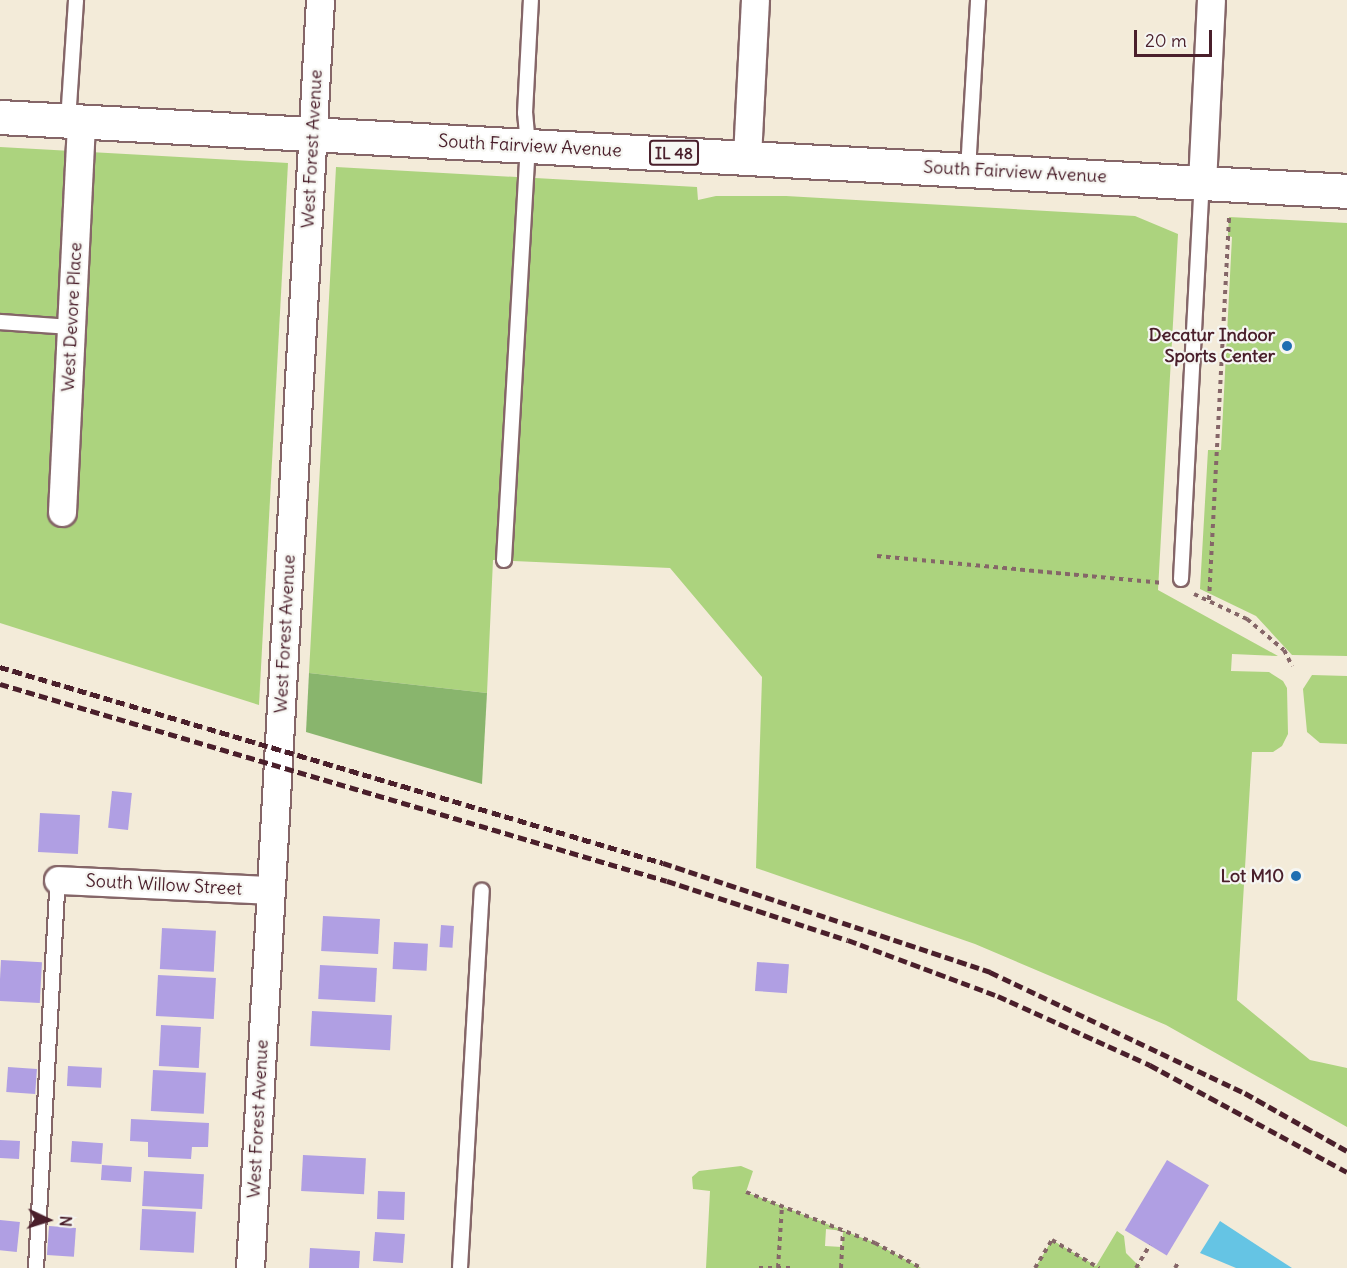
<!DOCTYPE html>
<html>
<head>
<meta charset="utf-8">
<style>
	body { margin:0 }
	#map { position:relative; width:1347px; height:1268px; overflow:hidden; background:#f3ebd9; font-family:Delius,sans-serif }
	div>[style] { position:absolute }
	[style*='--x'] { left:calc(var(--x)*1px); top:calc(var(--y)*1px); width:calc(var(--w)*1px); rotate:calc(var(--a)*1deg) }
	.green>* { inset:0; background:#acd37e }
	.forest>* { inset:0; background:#89b56d }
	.water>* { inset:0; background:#65c4e4 }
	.building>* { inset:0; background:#b09fe3; transform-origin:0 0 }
	.path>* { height:4px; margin-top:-2px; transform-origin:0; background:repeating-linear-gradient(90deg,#856668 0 4.5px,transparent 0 9px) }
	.roads { filter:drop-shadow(2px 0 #856668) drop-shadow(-2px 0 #856668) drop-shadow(0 2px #856668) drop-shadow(0 -2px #856668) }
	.lane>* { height:14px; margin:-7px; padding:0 7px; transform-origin:7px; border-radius:7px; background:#fff }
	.street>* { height:27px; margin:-13.5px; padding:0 13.5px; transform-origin:13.5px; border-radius:13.5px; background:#fff }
	.primary>* { height:33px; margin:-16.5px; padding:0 16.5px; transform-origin:16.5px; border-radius:16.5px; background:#fff }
	.rail>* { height:4.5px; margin-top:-2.25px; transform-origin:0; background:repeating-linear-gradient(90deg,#4a1f2b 0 9px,transparent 0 13.5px) }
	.dots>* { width:16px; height:16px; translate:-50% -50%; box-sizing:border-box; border:3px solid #f6f6f2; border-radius:50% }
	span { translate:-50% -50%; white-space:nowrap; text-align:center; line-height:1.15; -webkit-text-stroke:4.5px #f6f6f2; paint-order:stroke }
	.shield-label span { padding:2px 4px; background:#f6f6f2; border:2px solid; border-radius:4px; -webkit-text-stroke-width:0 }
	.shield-label { font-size:16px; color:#4a1f2b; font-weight:700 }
	.street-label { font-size:18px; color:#4a1f2b }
	.poi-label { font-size:18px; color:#4a1f2b; font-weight:700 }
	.right { translate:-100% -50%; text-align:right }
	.north { position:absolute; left:18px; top:1190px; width:60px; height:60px; -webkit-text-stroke:4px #f6f6f2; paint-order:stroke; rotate:94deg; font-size:16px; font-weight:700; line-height:24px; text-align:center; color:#4a1f2b }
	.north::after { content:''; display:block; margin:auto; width:21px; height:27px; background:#4a1f2b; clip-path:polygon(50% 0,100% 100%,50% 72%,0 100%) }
	.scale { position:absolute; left:1134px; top:30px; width:78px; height:27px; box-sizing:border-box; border:3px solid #4a1f2b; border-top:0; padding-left:8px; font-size:18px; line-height:21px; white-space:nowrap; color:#4a1f2b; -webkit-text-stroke:4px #f6f6f2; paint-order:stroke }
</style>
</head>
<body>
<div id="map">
	<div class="green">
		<div style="clip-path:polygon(0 147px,288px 163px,259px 705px,0 623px)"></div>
		<div style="clip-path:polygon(336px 167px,697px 187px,698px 200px,716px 196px,786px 196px,1135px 216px,1178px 234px,1158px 590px,1278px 656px,1232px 654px,1231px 671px,1269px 672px,1283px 681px,1287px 688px,1288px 734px,1282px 746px,1273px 752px,1252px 752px,1237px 1000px,1310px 1060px,1347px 1068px,1347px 1127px,1166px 1025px,975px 944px,756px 868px,762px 677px,670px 568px,493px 560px,487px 693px,309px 673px)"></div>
		<div style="clip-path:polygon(1229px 217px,1347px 223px,1347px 656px,1292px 655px,1256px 616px,1200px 589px,1208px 450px,1221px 450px,1232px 237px,1228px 236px)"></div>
		<div style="clip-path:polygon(1312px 675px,1347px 676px,1347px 744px,1320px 743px,1307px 732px,1303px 689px)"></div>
		<div style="clip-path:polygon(evenodd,741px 1166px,753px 1171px,746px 1192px,875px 1243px,921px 1268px,706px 1268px,710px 1191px,693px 1189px,692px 1177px,699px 1171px,741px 1166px,826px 1229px,843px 1231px,842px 1247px,825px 1246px,826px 1229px)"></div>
		<div style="clip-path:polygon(1117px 1231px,1124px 1236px,1126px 1253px,1141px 1268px,1035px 1268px,1052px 1240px,1096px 1266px)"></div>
	</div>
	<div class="forest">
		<div style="clip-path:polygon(309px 673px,487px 693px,482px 784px,306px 732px)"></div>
	</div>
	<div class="water">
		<div style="clip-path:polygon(1220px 1221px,1292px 1268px,1236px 1268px,1200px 1253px)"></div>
	</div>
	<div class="building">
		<div style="left:112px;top:791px;width:20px;height:37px;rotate:6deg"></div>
		<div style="left:40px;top:813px;width:40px;height:39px;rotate:3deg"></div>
		<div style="left:323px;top:916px;width:57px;height:35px;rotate:3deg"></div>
		<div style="left:441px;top:925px;width:13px;height:22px;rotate:4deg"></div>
		<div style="left:162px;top:928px;width:54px;height:41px;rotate:3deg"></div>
		<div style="left:394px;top:942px;width:34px;height:27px;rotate:3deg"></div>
		<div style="left:1px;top:960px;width:41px;height:41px;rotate:3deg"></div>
		<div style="left:757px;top:962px;width:32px;height:29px;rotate:4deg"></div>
		<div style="left:320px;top:965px;width:57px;height:34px;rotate:3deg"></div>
		<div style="left:158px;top:975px;width:58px;height:41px;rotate:3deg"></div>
		<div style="left:312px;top:1011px;width:80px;height:35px;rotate:3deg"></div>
		<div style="left:161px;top:1025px;width:40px;height:41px;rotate:3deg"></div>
		<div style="left:68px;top:1066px;width:34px;height:20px;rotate:3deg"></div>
		<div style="left:8px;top:1067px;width:29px;height:25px;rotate:4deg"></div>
		<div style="left:153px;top:1070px;width:53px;height:41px;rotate:3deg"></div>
		<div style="clip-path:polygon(131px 1119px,209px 1123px,208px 1147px,192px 1147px,191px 1159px,148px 1157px,148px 1142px,130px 1141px)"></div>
		<div style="left:0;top:1140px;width:20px;height:18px;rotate:3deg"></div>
		<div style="left:72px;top:1141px;width:31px;height:21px;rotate:4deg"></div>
		<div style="left:303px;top:1155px;width:63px;height:36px;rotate:3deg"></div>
		<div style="left:1167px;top:1160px;width:49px;height:82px;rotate:31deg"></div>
		<div style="left:102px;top:1165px;width:30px;height:15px;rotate:4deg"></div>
		<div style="left:144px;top:1171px;width:60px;height:35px;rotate:3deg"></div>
		<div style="left:378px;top:1191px;width:27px;height:28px;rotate:2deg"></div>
		<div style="left:142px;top:1209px;width:54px;height:41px;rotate:3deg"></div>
		<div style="left:0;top:1220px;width:20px;height:30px;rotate:6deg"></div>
		<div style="left:49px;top:1226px;width:27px;height:29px;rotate:4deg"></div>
		<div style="left:375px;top:1232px;width:30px;height:29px;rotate:4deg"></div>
		<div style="clip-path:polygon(310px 1248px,360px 1251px,359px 1268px,309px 1268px)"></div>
	</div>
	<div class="path">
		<div style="--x:877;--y:556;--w:285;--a:5.4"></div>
		<div style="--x:1194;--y:594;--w:59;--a:25.3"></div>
		<div style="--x:1247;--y:619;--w:48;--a:40"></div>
		<div style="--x:1284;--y:650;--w:18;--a:63"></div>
		<div style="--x:1209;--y:600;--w:384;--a:-87"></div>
		<div style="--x:746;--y:1192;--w:139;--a:21.6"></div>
		<div style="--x:875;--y:1243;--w:52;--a:28.5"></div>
		<div style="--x:759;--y:1268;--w:31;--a:0"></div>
		<div style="--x:778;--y:1268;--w:62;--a:-86.3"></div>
		<div style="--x:841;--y:1268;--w:37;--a:-87"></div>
		<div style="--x:1035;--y:1268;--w:33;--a:-59"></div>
		<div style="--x:1052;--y:1240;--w:55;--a:30.8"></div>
		<div style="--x:1136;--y:1268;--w:27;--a:-59"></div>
		<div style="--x:1175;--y:1268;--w:6;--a:-59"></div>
	</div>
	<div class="roads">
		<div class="lane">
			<div style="--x:68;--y:121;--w:121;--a:-86.2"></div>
			<div style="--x:968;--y:170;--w:170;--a:-86.6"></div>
			<div style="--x:0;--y:322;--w:71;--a:4"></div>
			<div style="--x:504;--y:560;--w:415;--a:-86.7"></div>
			<div style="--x:528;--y:146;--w:33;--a:-95"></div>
			<div style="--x:525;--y:113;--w:113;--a:-87"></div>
			<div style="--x:1181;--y:579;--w:397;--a:-87"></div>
			<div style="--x:36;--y:1268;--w:389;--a:-86.8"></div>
			<div style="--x:460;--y:1268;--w:378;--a:-86.7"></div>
		</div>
		<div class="street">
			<div style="--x:747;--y:157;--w:157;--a:-87.1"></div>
			<div style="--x:1202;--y:183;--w:183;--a:-87.2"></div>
			<div style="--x:62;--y:512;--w:390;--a:-87.2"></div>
			<div style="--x:58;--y:880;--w:212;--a:2.7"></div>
			<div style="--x:250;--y:1268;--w:1270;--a:-86.84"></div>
		</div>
		<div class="primary">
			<div style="--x:0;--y:117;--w:1349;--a:3.14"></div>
		</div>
	</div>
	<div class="rail">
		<div style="--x:0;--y:667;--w:691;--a:16.47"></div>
		<div style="--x:663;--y:863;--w:345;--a:18.4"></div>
		<div style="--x:990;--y:972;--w:282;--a:25.4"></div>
		<div style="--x:1245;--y:1093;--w:117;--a:29.6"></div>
		<div style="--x:0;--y:684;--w:695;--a:16.45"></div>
		<div style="--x:667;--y:881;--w:190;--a:18.1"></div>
		<div style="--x:848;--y:940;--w:160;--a:20.5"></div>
		<div style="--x:998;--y:996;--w:167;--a:24.4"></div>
		<div style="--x:1150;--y:1065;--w:224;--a:28.5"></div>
	</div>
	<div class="dots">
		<div style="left:1287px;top:346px;background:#1f6fb2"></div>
		<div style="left:1296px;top:876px;background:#1f6fb2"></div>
	</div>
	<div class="shield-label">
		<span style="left:674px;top:153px">IL 48</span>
	</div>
	<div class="street-label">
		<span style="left:530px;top:146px;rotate:3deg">South Fairview Avenue</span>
		<span style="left:312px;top:149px;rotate:-87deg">West Forest Avenue</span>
		<span style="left:1015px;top:172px;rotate:3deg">South Fairview Avenue</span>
		<span style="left:72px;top:317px;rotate:-87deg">West Devore Place</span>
		<span style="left:285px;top:634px;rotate:-87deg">West Forest Avenue</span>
		<span style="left:164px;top:885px;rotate:3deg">South Willow Street</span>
		<span style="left:258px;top:1119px;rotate:-87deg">West Forest Avenue</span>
	</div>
	<div class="poi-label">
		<span class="right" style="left:1275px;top:346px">Decatur Indoor<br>Sports Center</span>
		<span class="right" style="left:1284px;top:876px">Lot M10</span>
	</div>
	<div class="north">N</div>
	<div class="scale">20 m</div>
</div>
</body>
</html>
